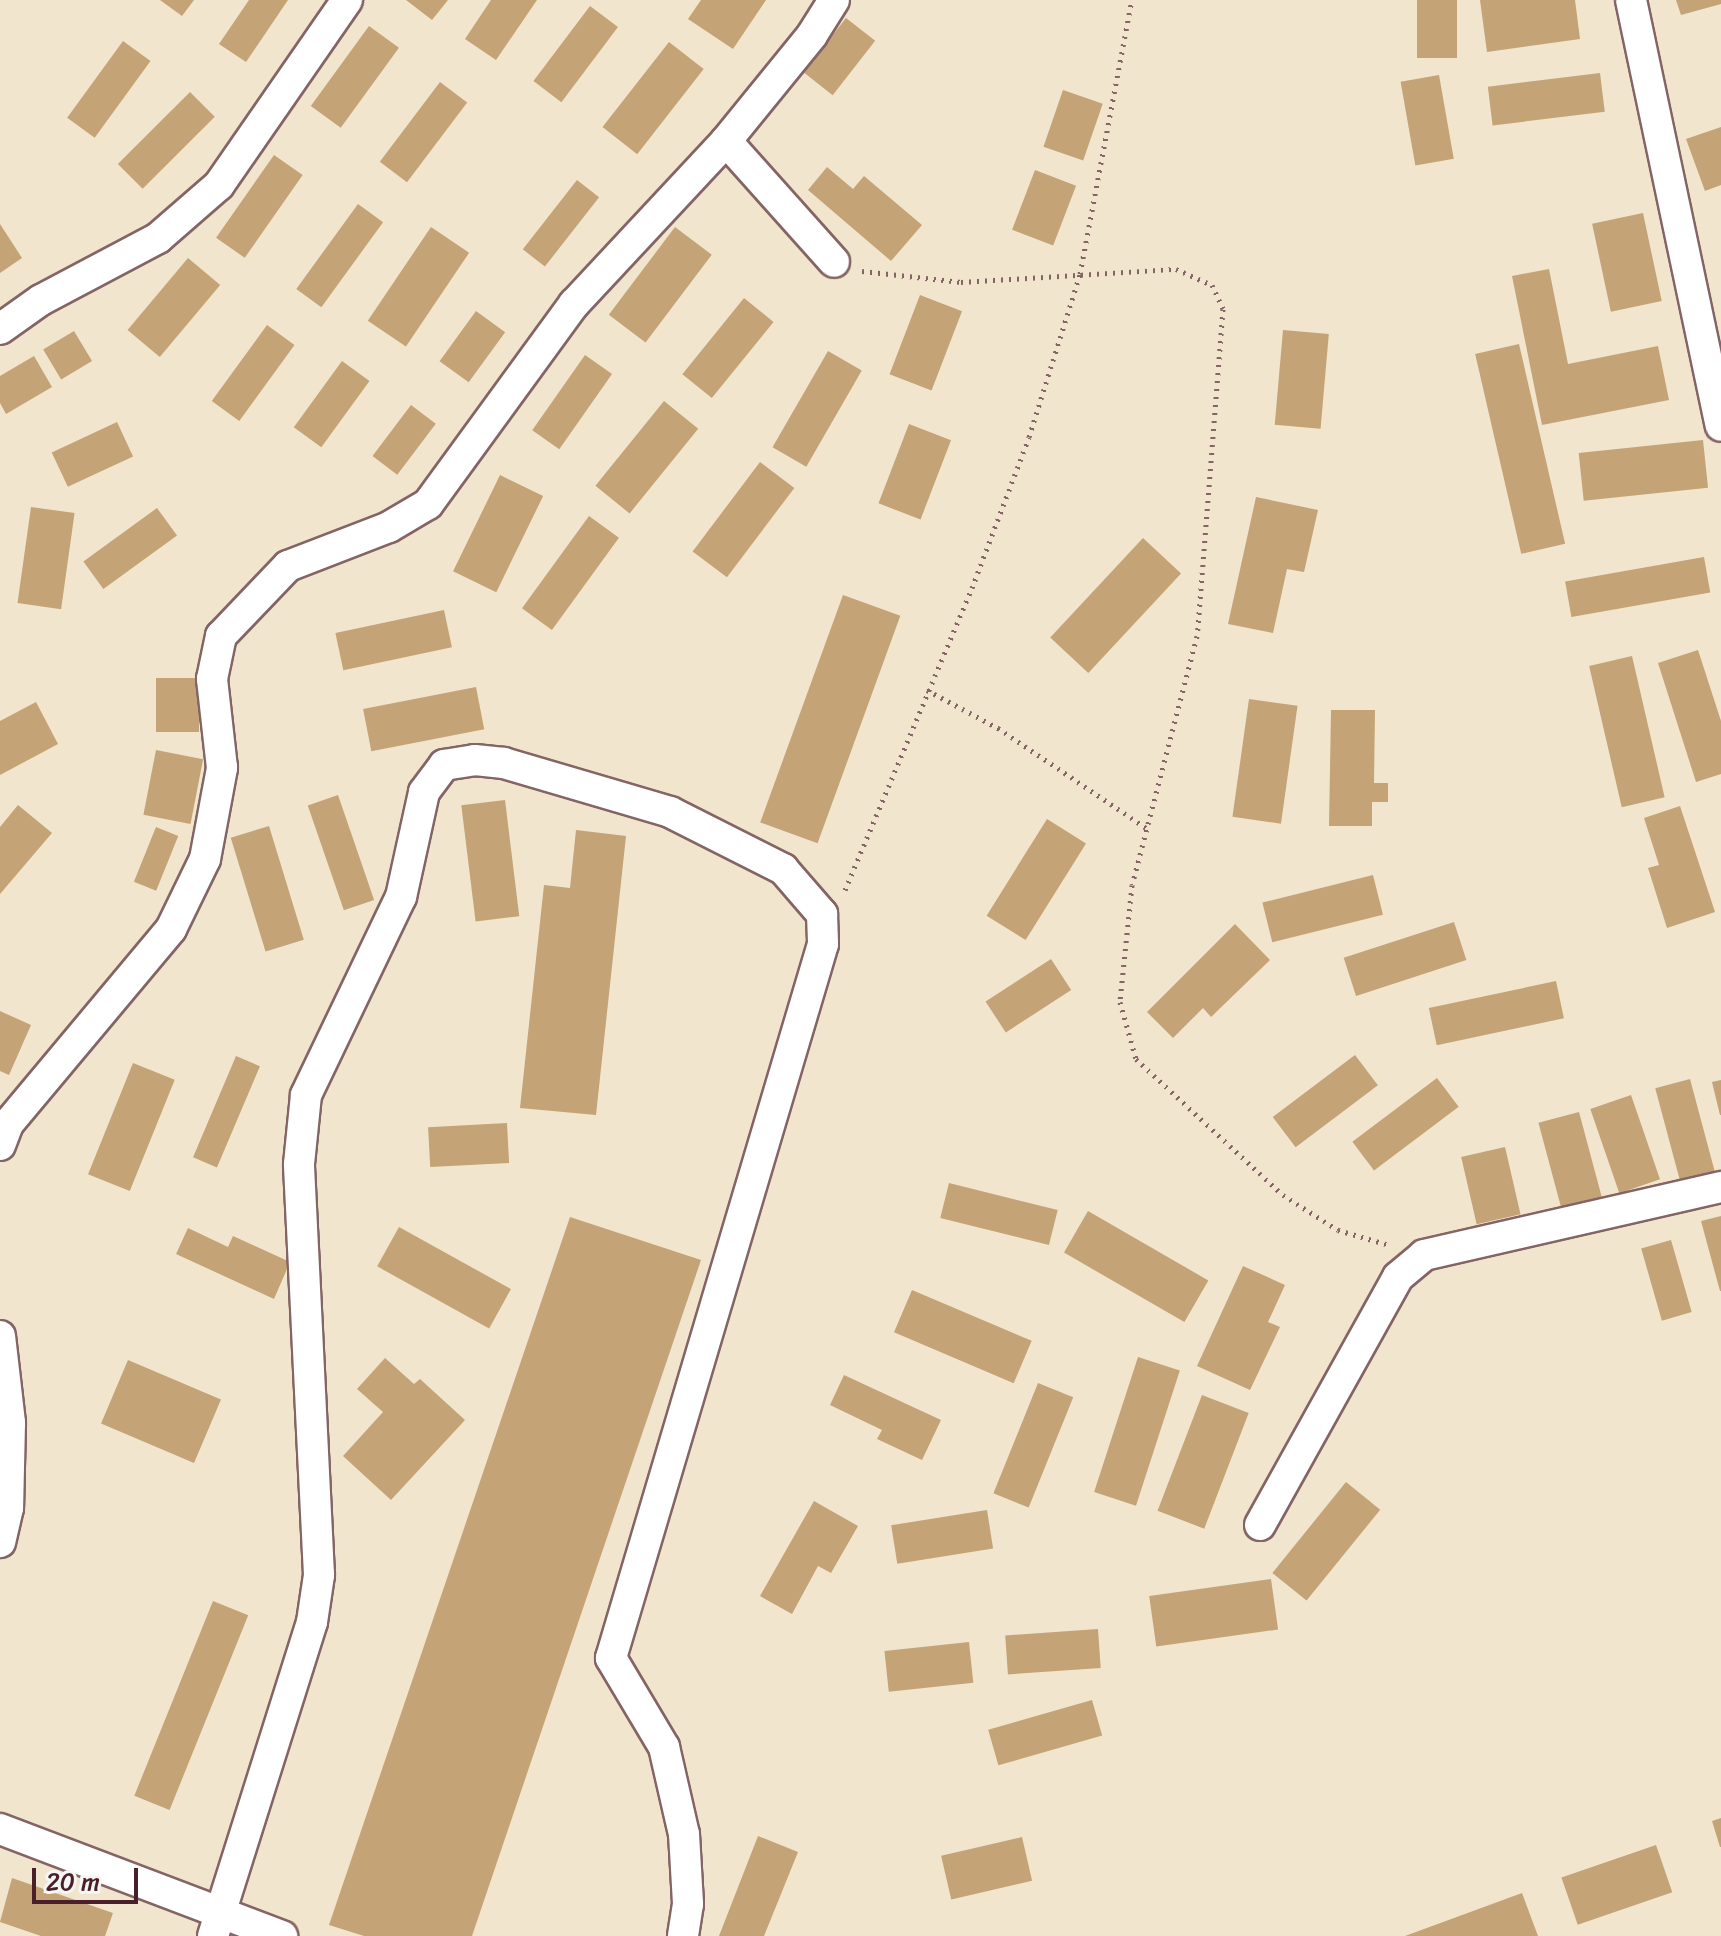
<!DOCTYPE html>
<html>
<head>
<meta charset="utf-8">
<style>
	body { margin:0 }
	#map { position:relative; width:1721px; height:1936px; overflow:hidden; background:#f1e5cd; font-family:Sriracha,sans-serif }
	div>[style] { position:absolute }
	[style*='--x'] { left:calc(var(--x)*1px); top:calc(var(--y)*1px); width:calc(var(--w)*1px); rotate:calc(var(--a)*1deg) }
	.building>* { inset:0; background:#c4a376; transform-origin:0 0 }
	.path>* { height:5px; margin-top:-2.5px; transform-origin:0; background:repeating-linear-gradient(90deg,#846464 0 2px,transparent 0 8px) }
	.roads { filter:drop-shadow(2px 0 #846464) drop-shadow(-2px 0 #846464) drop-shadow(0 2px #846464) drop-shadow(0 -2px #846464) }
	.street>* { height:30px; margin:-15px; padding:0 15px; transform-origin:15px; border-radius:15px; background:#fff }
	span { translate:-50% -50%; white-space:nowrap; text-align:center; line-height:1.15; -webkit-text-stroke:6px #f6f6f2; paint-order:stroke }
	.scale { position:absolute; left:32px; top:1868px; width:106px; height:36px; box-sizing:border-box; border:4px solid #4a1f2b; border-top:0; padding-left:10px; font-size:24px; line-height:28px; white-space:nowrap; color:#4a1f2b; -webkit-text-stroke:6px #f6f6f2; paint-order:stroke }
</style>
</head>
<body>
<div id="map">
	<div class="building">
		<div style="clip-path:polygon(160px 0,194px 0,182px 16px)"></div>
		<div style="clip-path:polygon(249px 0,288px 0,246px 62px,219px 44px)"></div>
		<div style="clip-path:polygon(406px 0,448px 0,432px 20px)"></div>
		<div style="clip-path:polygon(491px 0,537px 0,496px 60px,465px 39px)"></div>
		<div style="clip-path:polygon(701px 0,766px 0,733px 49px,688px 19px)"></div>
		<div style="left:1417px;top:0;width:40px;height:58px"></div>
		<div style="clip-path:polygon(1480px 0,1575px 0,1580px 39px,1487px 52px)"></div>
		<div style="clip-path:polygon(1676px 0,1721px 0,1721px 4px,1681px 15px)"></div>
		<div style="left:590px;top:6px;width:35px;height:94px;rotate:37deg"></div>
		<div style="left:846px;top:18px;width:37px;height:69px;rotate:38deg"></div>
		<div style="left:369px;top:26px;width:37px;height:99px;rotate:36deg"></div>
		<div style="left:123px;top:41px;width:34px;height:95px;rotate:36deg"></div>
		<div style="left:669px;top:42px;width:44px;height:108px;rotate:38deg"></div>
		<div style="left:1600px;top:73px;width:39px;height:113px;rotate:83deg"></div>
		<div style="left:1439px;top:75px;width:85px;height:39px;rotate:80deg"></div>
		<div style="left:440px;top:82px;width:34px;height:100px;rotate:37deg"></div>
		<div style="left:1063px;top:90px;width:42px;height:60px;rotate:19deg"></div>
		<div style="left:190px;top:92px;width:35px;height:102px;rotate:45deg"></div>
		<div style="clip-path:polygon(1721px 127px,1721px 185px,1705px 191px,1686px 139px)"></div>
		<div style="left:274px;top:155px;width:35px;height:101px;rotate:35deg"></div>
		<div style="clip-path:polygon(827px 167px,853px 189px,864px 176px,922px 225px,891px 261px,808px 190px)"></div>
		<div style="left:1035px;top:170px;width:44px;height:64px;rotate:21deg"></div>
		<div style="left:577px;top:180px;width:28px;height:88px;rotate:38deg"></div>
		<div style="left:358px;top:204px;width:31px;height:105px;rotate:36deg"></div>
		<div style="left:1643px;top:213px;width:90px;height:52px;rotate:78deg"></div>
		<div style="clip-path:polygon(0 224px,22px 258px,0 273px)"></div>
		<div style="left:431px;top:227px;width:46px;height:113px;rotate:34deg"></div>
		<div style="left:675px;top:227px;width:46px;height:110px;rotate:37deg"></div>
		<div style="left:188px;top:258px;width:42px;height:94px;rotate:40deg"></div>
		<div style="clip-path:polygon(1549px 269px,1568px 364px,1658px 346px,1669px 400px,1542px 425px,1512px 276px)"></div>
		<div style="left:920px;top:295px;width:45px;height:85px;rotate:21deg"></div>
		<div style="left:744px;top:298px;width:38px;height:98px;rotate:39deg"></div>
		<div style="left:476px;top:311px;width:36px;height:62px;rotate:36deg"></div>
		<div style="left:267px;top:325px;width:34px;height:94px;rotate:36deg"></div>
		<div style="left:1283px;top:330px;width:46px;height:95px;rotate:5deg"></div>
		<div style="left:74px;top:331px;width:35px;height:36px;rotate:59deg"></div>
		<div style="left:1519px;top:344px;width:205px;height:45px;rotate:77deg"></div>
		<div style="left:828px;top:351px;width:39px;height:111px;rotate:30deg"></div>
		<div style="left:585px;top:355px;width:33px;height:92px;rotate:35deg"></div>
		<div style="clip-path:polygon(34px 356px,52px 387px,6px 414px,0 403px,0 376px)"></div>
		<div style="left:342px;top:361px;width:34px;height:82px;rotate:36deg"></div>
		<div style="left:664px;top:401px;width:44px;height:109px;rotate:39deg"></div>
		<div style="left:411px;top:405px;width:31px;height:64px;rotate:37deg"></div>
		<div style="left:117px;top:422px;width:38px;height:72px;rotate:65deg"></div>
		<div style="left:909px;top:424px;width:45px;height:85px;rotate:21deg"></div>
		<div style="left:1703px;top:440px;width:48px;height:125px;rotate:84deg"></div>
		<div style="left:760px;top:462px;width:43px;height:112px;rotate:37deg"></div>
		<div style="left:500px;top:475px;width:48px;height:107px;rotate:26deg"></div>
		<div style="clip-path:polygon(1256px 497px,1318px 510px,1304px 572px,1287px 569px,1273px 633px,1228px 624px)"></div>
		<div style="left:31px;top:507px;width:44px;height:97px;rotate:8deg"></div>
		<div style="left:157px;top:508px;width:34px;height:91px;rotate:54deg"></div>
		<div style="left:589px;top:516px;width:37px;height:114px;rotate:36deg"></div>
		<div style="left:1143px;top:538px;width:52px;height:136px;rotate:43deg"></div>
		<div style="left:1704px;top:557px;width:36px;height:141px;rotate:80deg"></div>
		<div style="left:843px;top:595px;width:61px;height:242px;rotate:20deg"></div>
		<div style="left:444px;top:610px;width:38px;height:111px;rotate:78deg"></div>
		<div style="clip-path:polygon(1698px 650px,1721px 721px,1721px 774px,1696px 782px,1658px 663px)"></div>
		<div style="left:1632px;top:656px;width:145px;height:44px;rotate:77deg"></div>
		<div style="left:199px;top:678px;width:54px;height:43px;rotate:90deg"></div>
		<div style="left:476px;top:687px;width:43px;height:115px;rotate:79deg"></div>
		<div style="left:1249px;top:699px;width:49px;height:119px;rotate:8deg"></div>
		<div style="clip-path:polygon(36px 702px,58px 744px,0 775px,0 721px)"></div>
		<div style="clip-path:polygon(1331px 710px,1375px 710px,1374px 783px,1388px 783px,1388px 802px,1372px 802px,1372px 826px,1329px 826px)"></div>
		<div style="left:156px;top:750px;width:48px;height:66px;rotate:11deg"></div>
		<div style="left:338px;top:795px;width:111px;height:32px;rotate:71deg"></div>
		<div style="left:505px;top:800px;width:117px;height:44px;rotate:83deg"></div>
		<div style="clip-path:polygon(18px 805px,52px 833px,0 894px,0 827px)"></div>
		<div style="clip-path:polygon(1680px 806px,1715px 912px,1667px 928px,1648px 868px,1659px 865px,1644px 818px)"></div>
		<div style="left:1047px;top:819px;width:46px;height:114px;rotate:32deg"></div>
		<div style="left:269px;top:826px;width:119px;height:40px;rotate:73deg"></div>
		<div style="left:156px;top:827px;width:24px;height:59px;rotate:22deg"></div>
		<div style="clip-path:polygon(576px 830px,626px 836px,596px 1115px,520px 1108px,544px 885px,570px 888px)"></div>
		<div style="left:1373px;top:875px;width:41px;height:114px;rotate:76deg"></div>
		<div style="left:1454px;top:922px;width:40px;height:116px;rotate:72deg"></div>
		<div style="clip-path:polygon(1235px 924px,1270px 960px,1211px 1017px,1203px 1008px,1173px 1038px,1147px 1012px)"></div>
		<div style="left:1051px;top:959px;width:37px;height:78px;rotate:57deg"></div>
		<div style="left:1556px;top:981px;width:38px;height:130px;rotate:78deg"></div>
		<div style="clip-path:polygon(0 1011px,31px 1025px,9px 1075px,0 1071px)"></div>
		<div style="left:1355px;top:1055px;width:38px;height:103px;rotate:53deg"></div>
		<div style="left:236px;top:1056px;width:26px;height:110px;rotate:23deg"></div>
		<div style="left:133px;top:1063px;width:45px;height:120px;rotate:22deg"></div>
		<div style="left:1437px;top:1078px;width:36px;height:106px;rotate:53deg"></div>
		<div style="left:1690px;top:1079px;width:98px;height:36px;rotate:75deg"></div>
		<div style="clip-path:polygon(1721px 1080px,1721px 1115px,1720px 1115px,1712px 1082px)"></div>
		<div style="left:1631px;top:1095px;width:89px;height:43px;rotate:71deg"></div>
		<div style="left:1579px;top:1112px;width:91px;height:42px;rotate:75deg"></div>
		<div style="left:507px;top:1123px;width:40px;height:79px;rotate:87deg"></div>
		<div style="left:1505px;top:1147px;width:69px;height:45px;rotate:77deg"></div>
		<div style="left:949px;top:1183px;width:112px;height:36px;rotate:14deg"></div>
		<div style="left:1088px;top:1211px;width:139px;height:48px;rotate:30deg"></div>
		<div style="clip-path:polygon(1721px 1216px,1721px 1291px,1720px 1291px,1701px 1221px)"></div>
		<div style="clip-path:polygon(570px 1217px,701px 1260px,472px 1936px,364px 1936px,329px 1925px)"></div>
		<div style="left:399px;top:1227px;width:128px;height:45px;rotate:29deg"></div>
		<div style="clip-path:polygon(188px 1228px,228px 1247px,233px 1236px,290px 1262px,274px 1299px,176px 1254px)"></div>
		<div style="left:1671px;top:1240px;width:75px;height:31px;rotate:74deg"></div>
		<div style="clip-path:polygon(1243px 1266px,1285px 1285px,1268px 1322px,1280px 1327px,1250px 1390px,1197px 1366px)"></div>
		<div style="left:912px;top:1290px;width:130px;height:46px;rotate:23deg"></div>
		<div style="left:1138px;top:1357px;width:44px;height:142px;rotate:18deg"></div>
		<div style="clip-path:polygon(385px 1358px,414px 1384px,420px 1379px,465px 1420px,391px 1500px,343px 1456px,383px 1412px,357px 1389px)"></div>
		<div style="left:128px;top:1360px;width:101px;height:69px;rotate:23deg"></div>
		<div style="clip-path:polygon(844px 1375px,941px 1420px,922px 1460px,877px 1439px,882px 1430px,830px 1405px)"></div>
		<div style="left:1038px;top:1383px;width:38px;height:119px;rotate:22deg"></div>
		<div style="left:1202px;top:1395px;width:50px;height:124px;rotate:21deg"></div>
		<div style="left:1346px;top:1482px;width:44px;height:117px;rotate:39deg"></div>
		<div style="clip-path:polygon(814px 1501px,858px 1526px,831px 1573px,818px 1566px,792px 1614px,760px 1596px)"></div>
		<div style="left:987px;top:1510px;width:39px;height:97px;rotate:81deg"></div>
		<div style="left:1271px;top:1579px;width:51px;height:123px;rotate:82deg"></div>
		<div style="left:213px;top:1601px;width:38px;height:210px;rotate:22deg"></div>
		<div style="left:1098px;top:1629px;width:39px;height:93px;rotate:86deg"></div>
		<div style="left:969px;top:1642px;width:41px;height:85px;rotate:84deg"></div>
		<div style="left:1092px;top:1700px;width:37px;height:108px;rotate:74deg"></div>
		<div style="clip-path:polygon(1721px 1818px,1721px 1847px,1720px 1847px,1712px 1821px)"></div>
		<div style="clip-path:polygon(758px 1836px,798px 1852px,764px 1936px,719px 1936px)"></div>
		<div style="left:1022px;top:1837px;width:45px;height:83px;rotate:77deg"></div>
		<div style="left:1656px;top:1845px;width:50px;height:100px;rotate:71deg"></div>
		<div style="clip-path:polygon(12px 1878px,113px 1913px,105px 1936px,41px 1936px,0 1922px)"></div>
		<div style="clip-path:polygon(1522px 1893px,1538px 1936px,1405px 1936px)"></div>
	</div>
	<div class="path">
		<div style="--x:862;--y:271;--w:100;--a:6.3"></div>
		<div style="--x:961;--y:282;--w:215;--a:-3.5"></div>
		<div style="--x:1176;--y:269;--w:39;--a:24"></div>
		<div style="--x:1212;--y:285;--w:26;--a:65"></div>
		<div style="--x:1223;--y:309;--w:328;--a:94.5"></div>
		<div style="--x:1197;--y:636;--w:257;--a:104.6"></div>
		<div style="--x:1132;--y:885;--w:118;--a:95.9"></div>
		<div style="--x:1120;--y:1002;--w:59;--a:74.3"></div>
		<div style="--x:1136;--y:1059;--w:200;--a:42.8"></div>
		<div style="--x:1283;--y:1195;--w:65;--a:32.5"></div>
		<div style="--x:1338;--y:1230;--w:53;--a:16.4"></div>
		<div style="--x:927;--y:690;--w:81;--a:28.2"></div>
		<div style="--x:998;--y:728;--w:181;--a:34"></div>
		<div style="--x:845;--y:890;--w:328;--a:-67.2"></div>
		<div style="--x:972;--y:588;--w:161;--a:-69.3"></div>
		<div style="--x:1029;--y:437;--w:171;--a:-72.6"></div>
		<div style="--x:1080;--y:274;--w:279;--a:-79.3"></div>
	</div>
	<div class="roads">
		<div class="street">
			<div style="--x:1631;--y:0;--w:435;--a:78.1"></div>
			<div style="--x:726;--y:141;--w:162;--a:48.2"></div>
			<div style="--x:0;--y:329;--w:50;--a:-35.3"></div>
			<div style="--x:41;--y:300;--w:132;--a:-27.9"></div>
			<div style="--x:158;--y:238;--w:81;--a:-41"></div>
			<div style="--x:219;--y:185;--w:225;--a:-55.3"></div>
			<div style="--x:0;--y:1145;--w:22;--a:-69"></div>
			<div style="--x:8;--y:1124;--w:254;--a:-50.1"></div>
			<div style="--x:171;--y:929;--w:78;--a:-64.1"></div>
			<div style="--x:205;--y:859;--w:93;--a:-79.4"></div>
			<div style="--x:222;--y:768;--w:90;--a:-96.4"></div>
			<div style="--x:212;--y:679;--w:44;--a:-78.2"></div>
			<div style="--x:221;--y:636;--w:97;--a:-46.3"></div>
			<div style="--x:288;--y:566;--w:108;--a:-21.1"></div>
			<div style="--x:389;--y:527;--w:45;--a:-30.5"></div>
			<div style="--x:428;--y:504;--w:248;--a:-53.9"></div>
			<div style="--x:574;--y:304;--w:223;--a:-47"></div>
			<div style="--x:726;--y:141;--w:136;--a:-50.9"></div>
			<div style="--x:812;--y:35;--w:41;--a:-57.8"></div>
			<div style="--x:0;--y:1336;--w:88;--a:83.4"></div>
			<div style="--x:10;--y:1423;--w:85;--a:91.3"></div>
			<div style="--x:8;--y:1508;--w:35;--a:103"></div>
			<div style="--x:1260;--y:1525;--w:284;--a:-60.9"></div>
			<div style="--x:1398;--y:1277;--w:34;--a:-40"></div>
			<div style="--x:1424;--y:1255;--w:305;--a:-12.9"></div>
			<div style="--x:0;--y:1829;--w:302;--a:20.8"></div>
			<div style="--x:213;--y:1936;--w:329;--a:-72.5"></div>
			<div style="--x:312;--y:1622;--w:48;--a:-81.5"></div>
			<div style="--x:319;--y:1575;--w:411;--a:-92.8"></div>
			<div style="--x:299;--y:1164;--w:69;--a:-84.2"></div>
			<div style="--x:306;--y:1095;--w:220;--a:-64.4"></div>
			<div style="--x:401;--y:897;--w:107;--a:-77.6"></div>
			<div style="--x:424;--y:792;--w:34;--a:-53"></div>
			<div style="--x:444;--y:765;--w:31;--a:-9"></div>
			<div style="--x:475;--y:760;--w:29;--a:6"></div>
			<div style="--x:504;--y:763;--w:173;--a:16.4"></div>
			<div style="--x:670;--y:812;--w:127;--a:26.8"></div>
			<div style="--x:783;--y:869;--w:60;--a:49.1"></div>
			<div style="--x:822;--y:914;--w:30;--a:88"></div>
			<div style="--x:823;--y:944;--w:745;--a:106.54"></div>
			<div style="--x:611;--y:1658;--w:104;--a:59.2"></div>
			<div style="--x:664;--y:1747;--w:89;--a:77.1"></div>
			<div style="--x:684;--y:1834;--w:70;--a:86.7"></div>
			<div style="--x:688;--y:1904;--w:32;--a:99"></div>
		</div>
	</div>
	<div class="scale">20 m</div>
</div>
</body>
</html>
